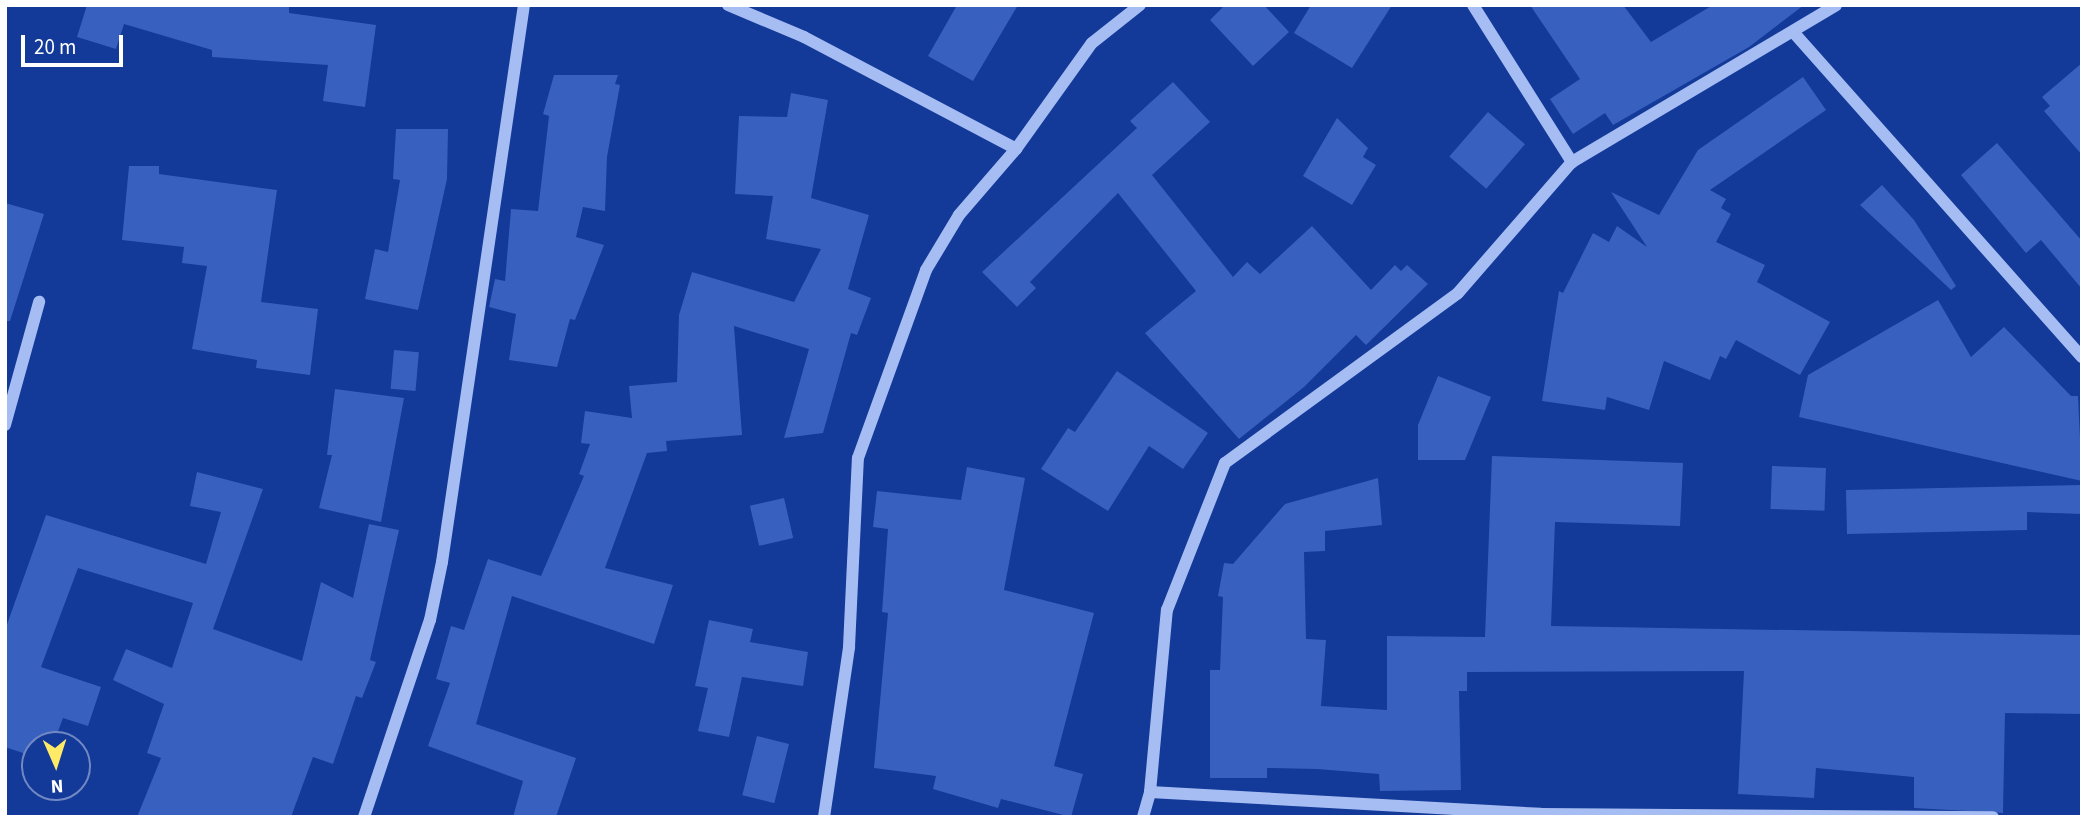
<!DOCTYPE html>
<html>
<head>
<meta charset="utf-8">
<style>
	body { margin:0 }
	#map { position:relative; width:2087px; height:822px; overflow:hidden; background:#133999; font-family:"Source Sans 3",sans-serif }
	div>[style] { position:absolute }
	[style*='--x'] { left:calc(var(--x)*1px); top:calc(var(--y)*1px); width:calc(var(--w)*1px); rotate:calc(var(--a)*1deg) }
	.building>* { inset:0; background:#3760bf; transform-origin:0 0 }
	.minor>* { height:12px; margin:-6px; padding:0 6px; transform-origin:6px; border-radius:6px; background:#a6bdf3 }
	span { translate:-50% -50%; white-space:nowrap; text-align:center; line-height:1.15; -webkit-text-stroke:7px #133999; paint-order:stroke }
	.frame { position:absolute; inset:0; border:7px solid #fff; pointer-events:none }
	.north { position:absolute; left:21px; top:731px; width:70px; height:70px; box-sizing:border-box; background:#133999; border:2px solid #7188c2; border-radius:50%; rotate:177deg; font-size:19px; font-weight:700; line-height:28px; text-align:center; color:#fff }
	.north::after { content:''; display:block; margin:auto; width:24px; height:32px; background:#ffea68; clip-path:polygon(50% 0,100% 100%,50% 72%,0 100%) }
	.scale { position:absolute; left:21px; top:35px; width:102px; height:32px; box-sizing:border-box; border:4px solid #fff; border-top:0; padding-left:9px; font-size:21px; line-height:24px; white-space:nowrap; color:#fff; -webkit-text-stroke:5px #133999; paint-order:stroke }
</style>
</head>
<body>
<div id="map">
	<div class="building">
		<div style="clip-path:polygon(87px 5px,289px 5px,289px 13px,376px 25px,365px 107px,323px 101px,328px 65px,212px 57px,212px 50px,124px 24px,116px 49px,77px 37px)"></div>
		<div style="clip-path:polygon(957px 5px,1018px 5px,973px 81px,928px 56px)"></div>
		<div style="clip-path:polygon(1225px 5px,1264px 5px,1289px 32px,1253px 66px,1210px 20px)"></div>
		<div style="clip-path:polygon(1311px 5px,1392px 5px,1352px 68px,1294px 33px)"></div>
		<div style="clip-path:polygon(1530px 5px,1623px 5px,1651px 42px,1713px 5px,1804px 5px,1749px 47px,1613px 125px,1605px 113px,1573px 134px,1550px 99px,1580px 79px)"></div>
		<div style="clip-path:polygon(2082px 63px,2082px 155px,2044px 111px,2050px 106px,2042px 97px)"></div>
		<div style="clip-path:polygon(554px 75px,618px 75px,615px 84px,620px 85px,607px 157px,605px 211px,583px 207px,576px 237px,604px 245px,575px 320px,570px 319px,557px 367px,509px 360px,516px 314px,489px 307px,495px 279px,505px 281px,511px 209px,538px 211px,549px 116px,543px 114px)"></div>
		<div style="clip-path:polygon(1803px 77px,1826px 110px,1710px 190px,1726px 199px,1721px 208px,1731px 214px,1716px 242px,1765px 265px,1757px 282px,1830px 322px,1800px 375px,1736px 340px,1726px 359px,1720px 356px,1710px 380px,1664px 361px,1649px 410px,1607px 397px,1605px 410px,1542px 401px,1559px 291px,1563px 293px,1593px 233px,1609px 242px,1617px 226px,1647px 247px,1611px 192px,1659px 215px,1698px 150px)"></div>
		<div style="clip-path:polygon(1173px 82px,1210px 122px,1152px 175px,1233px 277px,1247px 262px,1260px 274px,1312px 226px,1371px 290px,1395px 265px,1401px 271px,1407px 265px,1428px 284px,1366px 345px,1356px 335px,1304px 387px,1239px 439px,1145px 333px,1196px 291px,1118px 193px,1030px 282px,1036px 288px,1017px 307px,982px 272px,1137px 128px,1130px 121px)"></div>
		<div style="clip-path:polygon(791px 93px,828px 100px,811px 198px,869px 215px,848px 289px,871px 298px,857px 335px,851px 333px,823px 433px,784px 438px,809px 349px,734px 326px,742px 435px,666px 441px,667px 451px,647px 453px,605px 568px,673px 585px,654px 644px,512px 596px,476px 724px,576px 758px,556px 817px,513px 817px,523px 781px,428px 746px,450px 683px,436px 679px,451px 626px,464px 630px,488px 559px,541px 576px,584px 476px,579px 474px,590px 444px,581px 443px,585px 411px,632px 418px,629px 386px,677px 382px,679px 315px,692px 272px,794px 302px,821px 249px,766px 239px,773px 196px,735px 194px,739px 116px,787px 117px)"></div>
		<div style="left:1488px;top:112px;width:49px;height:59px;rotate:41deg"></div>
		<div style="clip-path:polygon(1337px 118px,1368px 148px,1363px 157px,1376px 165px,1352px 205px,1303px 176px)"></div>
		<div style="clip-path:polygon(396px 129px,448px 129px,447px 179px,418px 310px,365px 299px,375px 249px,388px 252px,400px 180px,393px 179px)"></div>
		<div style="clip-path:polygon(1997px 143px,2082px 241px,2082px 289px,2041px 240px,2026px 253px,1961px 175px)"></div>
		<div style="clip-path:polygon(129px 166px,159px 166px,159px 174px,277px 190px,261px 302px,318px 309px,310px 375px,256px 368px,257px 360px,192px 349px,207px 266px,182px 263px,184px 247px,122px 240px)"></div>
		<div style="clip-path:polygon(1882px 185px,1914px 220px,1956px 286px,1951px 290px,1860px 205px)"></div>
		<div style="clip-path:polygon(5px 203px,44px 214px,10px 321px,5px 321px)"></div>
		<div style="clip-path:polygon(1938px 300px,1971px 357px,2004px 327px,2071px 396px,2078px 396px,2082px 481px,1799px 417px,1808px 375px)"></div>
		<div style="left:394px;top:350px;width:25px;height:39px;rotate:5deg"></div>
		<div style="clip-path:polygon(1117px 371px,1208px 433px,1183px 469px,1149px 446px,1108px 511px,1041px 469px,1068px 428px,1075px 432px)"></div>
		<div style="clip-path:polygon(1438px 376px,1491px 397px,1465px 460px,1418px 460px,1418px 425px)"></div>
		<div style="clip-path:polygon(335px 389px,404px 398px,381px 522px,319px 508px,332px 455px,327px 455px)"></div>
		<div style="clip-path:polygon(1492px 456px,1683px 463px,1680px 526px,1555px 522px,1551px 626px,2082px 635px,2082px 714px,2005px 713px,2003px 813px,1914px 808px,1914px 777px,1816px 768px,1814px 798px,1738px 794px,1744px 671px,1467px 672px,1467px 691px,1459px 691px,1461px 790px,1380px 791px,1379px 774px,1317px 769px,1267px 768px,1267px 778px,1210px 778px,1210px 670px,1220px 670px,1223px 597px,1218px 596px,1224px 563px,1233px 564px,1285px 504px,1378px 478px,1382px 525px,1325px 531px,1325px 551px,1304px 552px,1306px 639px,1326px 640px,1321px 706px,1387px 710px,1387px 636px,1485px 637px)"></div>
		<div style="left:1772px;top:466px;width:54px;height:43px;rotate:2deg"></div>
		<div style="clip-path:polygon(967px 467px,1025px 478px,1004px 590px,1094px 613px,1054px 766px,1083px 774px,1071px 817px,1001px 799px,998px 808px,933px 789px,936px 776px,874px 768px,888px 613px,882px 612px,888px 529px,873px 527px,877px 491px,961px 500px)"></div>
		<div style="clip-path:polygon(197px 472px,263px 489px,213px 629px,302px 661px,321px 582px,353px 598px,369px 524px,399px 530px,370px 660px,376px 662px,362px 698px,356px 696px,333px 764px,313px 757px,291px 817px,137px 817px,161px 758px,147px 753px,164px 704px,113px 680px,126px 649px,172px 668px,193px 603px,78px 568px,41px 667px,101px 687px,88px 726px,63px 718px,53px 745px,35px 745px,35px 757px,5px 747px,5px 630px,46px 515px,206px 564px,221px 512px,190px 506px)"></div>
		<div style="clip-path:polygon(2082px 485px,2082px 514px,2027px 512px,2027px 530px,1847px 534px,1846px 490px)"></div>
		<div style="left:784px;top:498px;width:41px;height:35px;rotate:77deg"></div>
		<div style="clip-path:polygon(709px 620px,753px 629px,750px 642px,808px 652px,803px 686px,742px 677px,729px 737px,698px 731px,708px 688px,695px 686px)"></div>
		<div style="left:757px;top:736px;width:33px;height:61px;rotate:14deg"></div>
	</div>
	<div class="minor">
		<div style="--x:728;--y:5;--w:82;--a:22.8"></div>
		<div style="--x:804;--y:37;--w:240;--a:27.8"></div>
		<div style="--x:1473;--y:5;--w:186;--a:57.8"></div>
		<div style="--x:1795;--y:34;--w:432;--a:48.4"></div>
		<div style="--x:5;--y:425;--w:128;--a:-74.5"></div>
		<div style="--x:1150;--y:792;--w:391;--a:3.2"></div>
		<div style="--x:1540;--y:814;--w:453;--a:0.4"></div>
		<div style="--x:364;--y:817;--w:208;--a:-71.5"></div>
		<div style="--x:430;--y:620;--w:59;--a:-78.3"></div>
		<div style="--x:442;--y:562;--w:563;--a:-81.63"></div>
		<div style="--x:824;--y:817;--w:172;--a:-81.6"></div>
		<div style="--x:849;--y:647;--w:189;--a:-87.3"></div>
		<div style="--x:858;--y:458;--w:200;--a:-70.1"></div>
		<div style="--x:926;--y:270;--w:64;--a:-59"></div>
		<div style="--x:959;--y:215;--w:87;--a:-49.2"></div>
		<div style="--x:1016;--y:149;--w:130;--a:-54.4"></div>
		<div style="--x:1092;--y:43;--w:61;--a:-38.4"></div>
		<div style="--x:1143;--y:817;--w:26;--a:-74"></div>
		<div style="--x:1150;--y:792;--w:183;--a:-84.7"></div>
		<div style="--x:1167;--y:610;--w:158;--a:-68.5"></div>
		<div style="--x:1225;--y:463;--w:288;--a:-36.1"></div>
		<div style="--x:1458;--y:293;--w:174;--a:-49"></div>
		<div style="--x:1572;--y:162;--w:307;--a:-30.7"></div>
	</div>
	<div class="frame"></div>
	<div class="north">N</div>
	<div class="scale">20 m</div>
</div>
</body>
</html>
